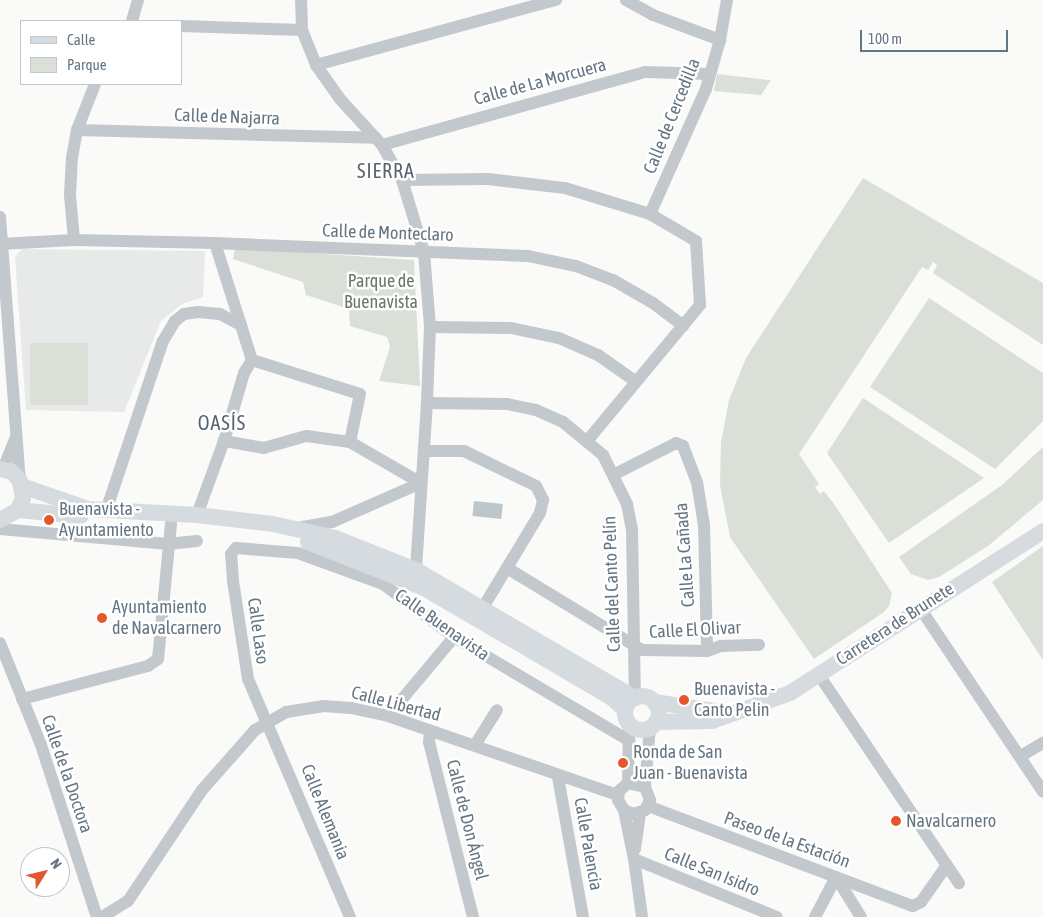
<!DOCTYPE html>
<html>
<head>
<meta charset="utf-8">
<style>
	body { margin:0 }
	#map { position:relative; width:1043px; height:917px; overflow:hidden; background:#fafaf8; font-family:"Asap Condensed",sans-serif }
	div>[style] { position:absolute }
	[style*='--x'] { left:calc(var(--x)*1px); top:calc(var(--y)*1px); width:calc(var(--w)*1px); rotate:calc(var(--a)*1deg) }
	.built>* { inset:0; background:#e8e9e9 }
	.green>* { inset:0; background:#dadfd7; transform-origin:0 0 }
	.water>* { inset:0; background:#bbc7cb; transform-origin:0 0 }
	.street>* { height:12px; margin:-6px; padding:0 6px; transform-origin:6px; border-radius:6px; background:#c3c8cc }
	.secondary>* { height:16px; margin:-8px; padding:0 8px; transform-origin:8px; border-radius:8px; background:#d6dbdf }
	.secondary>.ring { margin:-8px; padding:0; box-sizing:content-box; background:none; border:16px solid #d6dbdf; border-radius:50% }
	.dots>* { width:14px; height:14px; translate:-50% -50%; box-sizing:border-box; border:2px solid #fff; border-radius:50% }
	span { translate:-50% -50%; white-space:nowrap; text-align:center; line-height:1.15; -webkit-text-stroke:5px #fff; paint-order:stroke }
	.street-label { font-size:18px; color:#657683 }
	.park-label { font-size:18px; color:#687a64 }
	.poi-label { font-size:18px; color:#657683 }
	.left { translate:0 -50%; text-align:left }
	.quarter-label { font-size:20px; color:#57646e; letter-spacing:1px }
	.legend { position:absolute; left:20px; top:20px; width:162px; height:65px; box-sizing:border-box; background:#fff; border:1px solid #c1c8cd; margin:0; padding:6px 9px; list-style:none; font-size:15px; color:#657683 }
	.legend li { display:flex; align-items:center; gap:10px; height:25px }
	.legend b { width:25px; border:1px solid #c1c8cd }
	.north { position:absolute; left:20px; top:847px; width:50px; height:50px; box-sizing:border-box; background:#fff; border:1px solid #c1c8cd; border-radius:50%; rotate:54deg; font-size:14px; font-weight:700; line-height:20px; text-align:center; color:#657683 }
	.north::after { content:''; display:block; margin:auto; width:18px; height:22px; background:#e4572e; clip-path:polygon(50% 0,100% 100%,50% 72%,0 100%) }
	.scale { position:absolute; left:860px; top:30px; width:148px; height:22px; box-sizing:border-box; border:2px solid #657683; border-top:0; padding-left:6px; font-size:15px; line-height:18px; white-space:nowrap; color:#657683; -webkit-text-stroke:4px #fff; paint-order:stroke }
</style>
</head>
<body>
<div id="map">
	<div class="built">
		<div style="clip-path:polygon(22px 249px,205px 251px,203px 297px,182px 304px,161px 321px,124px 412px,26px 410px,15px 257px)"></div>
	</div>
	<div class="green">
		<div style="clip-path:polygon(717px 74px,768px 80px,771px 80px,761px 95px,714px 91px)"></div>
		<div style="clip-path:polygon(863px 178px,1043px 283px,1043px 345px,933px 273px,937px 265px,933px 262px,928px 270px,922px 267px,799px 454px,819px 484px,815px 487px,820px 494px,824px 491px,834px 504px,892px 593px,889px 606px,884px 612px,814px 659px,730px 537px,720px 485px,721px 442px,729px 400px,746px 358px)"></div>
		<div style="clip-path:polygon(235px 248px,414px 260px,420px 386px,379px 381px,390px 347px,387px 337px,350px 326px,349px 309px,306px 295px,303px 282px,233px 259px)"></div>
		<div style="clip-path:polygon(929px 298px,1043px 373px,1043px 421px,995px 469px,870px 387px)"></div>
		<div style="left:30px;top:343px;width:58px;height:62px"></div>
		<div style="clip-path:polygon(863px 398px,984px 478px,889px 543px,827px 453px)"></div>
		<div style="clip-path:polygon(1043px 447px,1043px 500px,988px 546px,939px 577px,928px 580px,911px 574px,899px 557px,1002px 485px)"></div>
		<div style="clip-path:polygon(1043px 546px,1043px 660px,992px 582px)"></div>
	</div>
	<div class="water">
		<div style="left:474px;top:501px;width:29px;height:15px;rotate:6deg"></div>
	</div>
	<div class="street">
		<div style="--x:301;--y:0;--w:30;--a:88"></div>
		<div style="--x:302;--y:30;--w:38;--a:68"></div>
		<div style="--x:316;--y:65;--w:42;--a:54.8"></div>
		<div style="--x:340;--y:99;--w:62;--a:47.6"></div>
		<div style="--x:382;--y:145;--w:40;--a:60.3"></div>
		<div style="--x:402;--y:180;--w:75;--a:73"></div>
		<div style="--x:424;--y:252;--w:75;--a:85.4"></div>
		<div style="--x:430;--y:327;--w:76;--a:92.3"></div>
		<div style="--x:427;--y:403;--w:167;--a:93.8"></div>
		<div style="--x:416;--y:570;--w:7;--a:164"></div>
		<div style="--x:626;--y:0;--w:31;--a:29"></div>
		<div style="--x:653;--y:15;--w:72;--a:20.5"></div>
		<div style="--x:132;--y:21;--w:22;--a:-74"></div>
		<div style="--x:181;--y:26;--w:121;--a:1.9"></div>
		<div style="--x:316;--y:65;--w:249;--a:-15.2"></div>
		<div style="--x:77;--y:130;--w:299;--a:1.5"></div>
		<div style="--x:382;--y:145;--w:273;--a:-15.5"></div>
		<div style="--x:645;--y:72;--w:65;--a:1.8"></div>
		<div style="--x:402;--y:180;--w:86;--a:-0.7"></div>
		<div style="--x:488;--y:179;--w:78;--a:6.7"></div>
		<div style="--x:565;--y:188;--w:89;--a:17"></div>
		<div style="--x:650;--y:214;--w:53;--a:30.4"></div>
		<div style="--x:696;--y:241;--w:64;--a:86.4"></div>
		<div style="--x:700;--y:305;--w:175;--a:129.7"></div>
		<div style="--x:650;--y:214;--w:137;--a:-65.9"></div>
		<div style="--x:706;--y:89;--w:51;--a:-74.1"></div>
		<div style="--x:720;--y:40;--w:41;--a:-80.1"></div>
		<div style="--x:0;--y:217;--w:265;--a:85.7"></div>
		<div style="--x:74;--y:240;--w:45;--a:-95.1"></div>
		<div style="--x:70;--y:195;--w:37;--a:-87"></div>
		<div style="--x:72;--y:158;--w:28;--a:-80"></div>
		<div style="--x:77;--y:130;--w:49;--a:-68.6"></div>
		<div style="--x:215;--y:243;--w:123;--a:72.5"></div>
		<div style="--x:0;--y:244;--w:74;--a:-3.1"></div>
		<div style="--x:74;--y:240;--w:141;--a:1.2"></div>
		<div style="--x:215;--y:243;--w:313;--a:2.4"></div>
		<div style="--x:528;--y:256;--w:49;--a:11.8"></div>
		<div style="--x:576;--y:266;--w:40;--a:21"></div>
		<div style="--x:613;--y:280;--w:46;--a:29.9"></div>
		<div style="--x:653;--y:303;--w:38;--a:37"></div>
		<div style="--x:430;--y:327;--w:81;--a:0.7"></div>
		<div style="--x:511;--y:328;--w:49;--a:11.8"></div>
		<div style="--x:559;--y:338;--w:43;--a:23.6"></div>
		<div style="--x:598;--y:355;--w:45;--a:35.1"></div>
		<div style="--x:427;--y:403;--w:80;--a:0.7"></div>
		<div style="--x:507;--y:404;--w:30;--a:12"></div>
		<div style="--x:536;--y:410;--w:30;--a:24"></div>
		<div style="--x:563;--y:422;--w:52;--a:39.5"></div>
		<div style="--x:603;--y:455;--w:55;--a:63.9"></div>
		<div style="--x:627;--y:504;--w:25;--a:79"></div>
		<div style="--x:632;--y:529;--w:169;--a:89"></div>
		<div style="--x:350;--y:442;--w:82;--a:30"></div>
		<div style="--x:424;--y:451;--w:40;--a:0"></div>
		<div style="--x:464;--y:451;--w:80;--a:25.9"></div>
		<div style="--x:536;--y:486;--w:16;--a:63"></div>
		<div style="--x:543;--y:500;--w:13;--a:103"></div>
		<div style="--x:540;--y:513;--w:112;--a:121.1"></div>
		<div style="--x:3;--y:469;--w:32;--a:-68"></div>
		<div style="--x:615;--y:474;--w:68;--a:-26.9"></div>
		<div style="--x:676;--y:443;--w:8;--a:23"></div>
		<div style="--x:683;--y:446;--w:39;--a:69"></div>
		<div style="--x:697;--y:482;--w:44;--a:80.8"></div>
		<div style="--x:704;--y:525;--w:126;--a:88.6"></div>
		<div style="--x:106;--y:511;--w:179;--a:-71.5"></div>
		<div style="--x:163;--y:341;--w:23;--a:-59"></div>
		<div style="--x:175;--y:321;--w:11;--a:-38"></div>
		<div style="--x:184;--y:314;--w:14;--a:-8"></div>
		<div style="--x:198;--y:312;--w:22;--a:5"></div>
		<div style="--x:220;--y:314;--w:24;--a:28"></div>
		<div style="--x:197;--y:515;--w:79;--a:-70"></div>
		<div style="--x:224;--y:441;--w:71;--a:-73.6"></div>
		<div style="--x:244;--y:373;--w:15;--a:-58"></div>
		<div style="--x:252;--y:360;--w:113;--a:17.5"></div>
		<div style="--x:360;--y:394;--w:49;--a:101.8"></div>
		<div style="--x:350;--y:442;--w:44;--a:-172.2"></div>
		<div style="--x:306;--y:436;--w:44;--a:164.1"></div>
		<div style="--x:264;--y:448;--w:41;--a:-170.1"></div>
		<div style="--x:297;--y:528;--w:36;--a:-10"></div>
		<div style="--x:332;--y:522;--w:97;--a:-23.7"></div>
		<div style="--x:0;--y:529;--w:169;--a:5.1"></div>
		<div style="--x:168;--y:544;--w:29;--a:-6"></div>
		<div style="--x:507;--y:568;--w:158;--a:31.3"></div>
		<div style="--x:642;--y:650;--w:65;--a:0.9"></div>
		<div style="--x:707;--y:651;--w:15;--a:-20"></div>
		<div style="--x:721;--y:646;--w:38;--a:-2"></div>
		<div style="--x:920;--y:608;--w:221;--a:56.2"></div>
		<div style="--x:0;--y:643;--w:110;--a:68.1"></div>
		<div style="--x:41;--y:745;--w:181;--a:72"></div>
		<div style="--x:819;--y:675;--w:251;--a:56.1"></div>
		<div style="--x:22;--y:699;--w:130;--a:-14.7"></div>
		<div style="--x:148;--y:666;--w:12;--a:-35"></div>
		<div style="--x:158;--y:659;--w:136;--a:-84.5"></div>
		<div style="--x:388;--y:716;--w:103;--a:-50.1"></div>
		<div style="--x:430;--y:731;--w:11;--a:95"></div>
		<div style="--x:429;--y:742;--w:180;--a:75.9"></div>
		<div style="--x:475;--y:745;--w:41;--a:-57.8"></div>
		<div style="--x:1021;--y:756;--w:26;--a:-31"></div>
		<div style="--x:558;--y:777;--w:142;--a:79.9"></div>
		<div style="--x:628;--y:783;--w:58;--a:-89"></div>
		<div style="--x:645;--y:787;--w:59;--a:-85.2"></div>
		<div style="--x:648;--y:806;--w:283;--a:20.7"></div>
		<div style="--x:624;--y:810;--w:11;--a:22"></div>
		<div style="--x:634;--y:814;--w:12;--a:-20"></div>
		<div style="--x:645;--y:810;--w:11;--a:-63"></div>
		<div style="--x:650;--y:800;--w:14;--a:-111"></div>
		<div style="--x:645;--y:787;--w:17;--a:-167"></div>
		<div style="--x:628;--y:783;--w:12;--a:138"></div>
		<div style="--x:619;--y:791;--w:9;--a:96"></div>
		<div style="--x:618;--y:800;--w:12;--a:59"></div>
		<div style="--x:624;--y:810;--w:50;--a:78.5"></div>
		<div style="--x:634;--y:859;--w:59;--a:82.1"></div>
		<div style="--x:635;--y:849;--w:36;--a:-82"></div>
		<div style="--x:634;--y:859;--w:154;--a:22.1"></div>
		<div style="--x:913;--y:906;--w:9;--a:-27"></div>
		<div style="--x:921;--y:902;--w:45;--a:-54.9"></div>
		<div style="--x:102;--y:917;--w:31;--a:-32"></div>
		<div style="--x:128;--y:901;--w:133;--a:-56.3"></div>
		<div style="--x:202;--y:790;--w:80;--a:-48.5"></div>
		<div style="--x:255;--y:730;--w:36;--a:-30"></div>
		<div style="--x:286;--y:712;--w:37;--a:-9"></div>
		<div style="--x:323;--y:706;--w:28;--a:4"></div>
		<div style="--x:351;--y:708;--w:38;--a:12"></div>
		<div style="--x:388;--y:716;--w:243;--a:19"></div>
		<div style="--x:350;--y:917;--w:259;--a:-113.2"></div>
		<div style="--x:248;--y:679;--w:99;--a:-98.7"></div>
		<div style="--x:233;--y:581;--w:27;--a:-94"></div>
		<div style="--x:231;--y:554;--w:8;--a:-50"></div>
		<div style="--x:236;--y:548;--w:62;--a:4.6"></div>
		<div style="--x:298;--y:553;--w:90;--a:20"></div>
		<div style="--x:383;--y:584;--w:89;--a:36.7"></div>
		<div style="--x:454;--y:637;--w:204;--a:30.6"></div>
		<div style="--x:815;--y:917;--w:45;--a:-62.3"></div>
		<div style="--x:836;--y:877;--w:47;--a:58"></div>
	</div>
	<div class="secondary">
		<div style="--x:0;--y:469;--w:12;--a:14"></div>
		<div style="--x:12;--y:472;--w:12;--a:48"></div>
		<div style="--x:20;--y:481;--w:17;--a:80"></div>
		<div style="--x:23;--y:498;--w:13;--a:113"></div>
		<div style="--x:18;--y:510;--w:21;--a:151"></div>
		<div style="--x:22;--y:486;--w:70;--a:19.2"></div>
		<div style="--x:88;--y:509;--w:109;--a:3.2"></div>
		<div style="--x:197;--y:515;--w:77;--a:6.8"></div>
		<div style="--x:273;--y:524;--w:64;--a:12.7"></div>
		<div style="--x:335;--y:538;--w:87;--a:21.6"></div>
		<div style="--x:416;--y:570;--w:254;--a:30.3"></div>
		<div style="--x:18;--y:510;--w:63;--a:5.4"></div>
		<div style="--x:308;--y:542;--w:125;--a:21.6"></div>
		<div style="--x:424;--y:588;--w:218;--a:30.3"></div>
		<div style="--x:612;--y:698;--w:18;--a:43"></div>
		<div class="ring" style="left:625px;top:696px;width:18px;height:18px"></div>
		<div style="--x:654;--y:702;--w:67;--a:8.6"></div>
		<div style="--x:656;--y:722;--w:56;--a:-1"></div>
		<div style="--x:712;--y:721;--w:83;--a:-19.7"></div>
		<div style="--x:790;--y:693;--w:300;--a:-32.6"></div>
	</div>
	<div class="dots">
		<div style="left:49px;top:520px;background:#e4572e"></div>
		<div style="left:102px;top:618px;background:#e4572e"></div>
		<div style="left:684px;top:700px;background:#e4572e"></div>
		<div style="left:623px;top:763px;background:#e4572e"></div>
		<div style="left:896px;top:821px;background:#e4572e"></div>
	</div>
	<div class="street-label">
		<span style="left:540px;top:82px;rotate:-15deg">Calle de La Morcuera</span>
		<span style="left:672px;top:116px;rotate:-68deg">Calle de Cercedilla</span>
		<span style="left:227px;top:117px;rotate:2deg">Calle de Najarra</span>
		<span style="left:388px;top:233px;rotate:2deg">Calle de Monteclaro</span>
		<span style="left:685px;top:555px;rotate:-94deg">Calle La Cañada</span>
		<span style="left:612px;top:584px;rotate:-92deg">Calle del Canto Pelín</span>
		<span style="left:895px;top:624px;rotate:-33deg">Carretera de Brunete</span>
		<span style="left:442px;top:625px;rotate:35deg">Calle Buenavista</span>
		<span style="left:695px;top:630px;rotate:-3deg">Calle El Olivar</span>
		<span style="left:258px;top:631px;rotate:82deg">Calle Laso</span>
		<span style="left:396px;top:704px;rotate:15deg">Calle Libertad</span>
		<span style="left:67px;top:774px;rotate:71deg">Calle de la Doctora</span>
		<span style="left:325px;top:812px;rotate:68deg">Calle Alemania</span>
		<span style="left:467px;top:820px;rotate:76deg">Calle de Don Ángel</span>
		<span style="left:787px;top:840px;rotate:20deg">Paseo de la Estación</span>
		<span style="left:588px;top:844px;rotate:80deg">Calle Palencia</span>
		<span style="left:712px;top:872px;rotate:22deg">Calle San Isidro</span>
	</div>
	<div class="park-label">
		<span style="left:381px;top:292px">Parque de<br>Buenavista</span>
	</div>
	<div class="poi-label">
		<span class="left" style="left:59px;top:520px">Buenavista -<br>Ayuntamiento</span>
		<span class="left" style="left:112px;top:618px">Ayuntamiento<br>de Navalcarnero</span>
		<span class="left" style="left:694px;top:700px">Buenavista -<br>Canto Pelin</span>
		<span class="left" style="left:633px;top:763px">Ronda de San<br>Juan - Buenavista</span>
		<span class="left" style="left:906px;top:821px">Navalcarnero</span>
	</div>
	<div class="quarter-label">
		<span style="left:386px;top:170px">SIERRA</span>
		<span style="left:222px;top:422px">OASÍS</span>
	</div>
	<ul class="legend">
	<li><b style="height:6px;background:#d6dbdf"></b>Calle</li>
	<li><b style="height:14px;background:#dadfd7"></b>Parque</li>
	</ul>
	<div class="north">N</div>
	<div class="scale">100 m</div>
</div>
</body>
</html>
